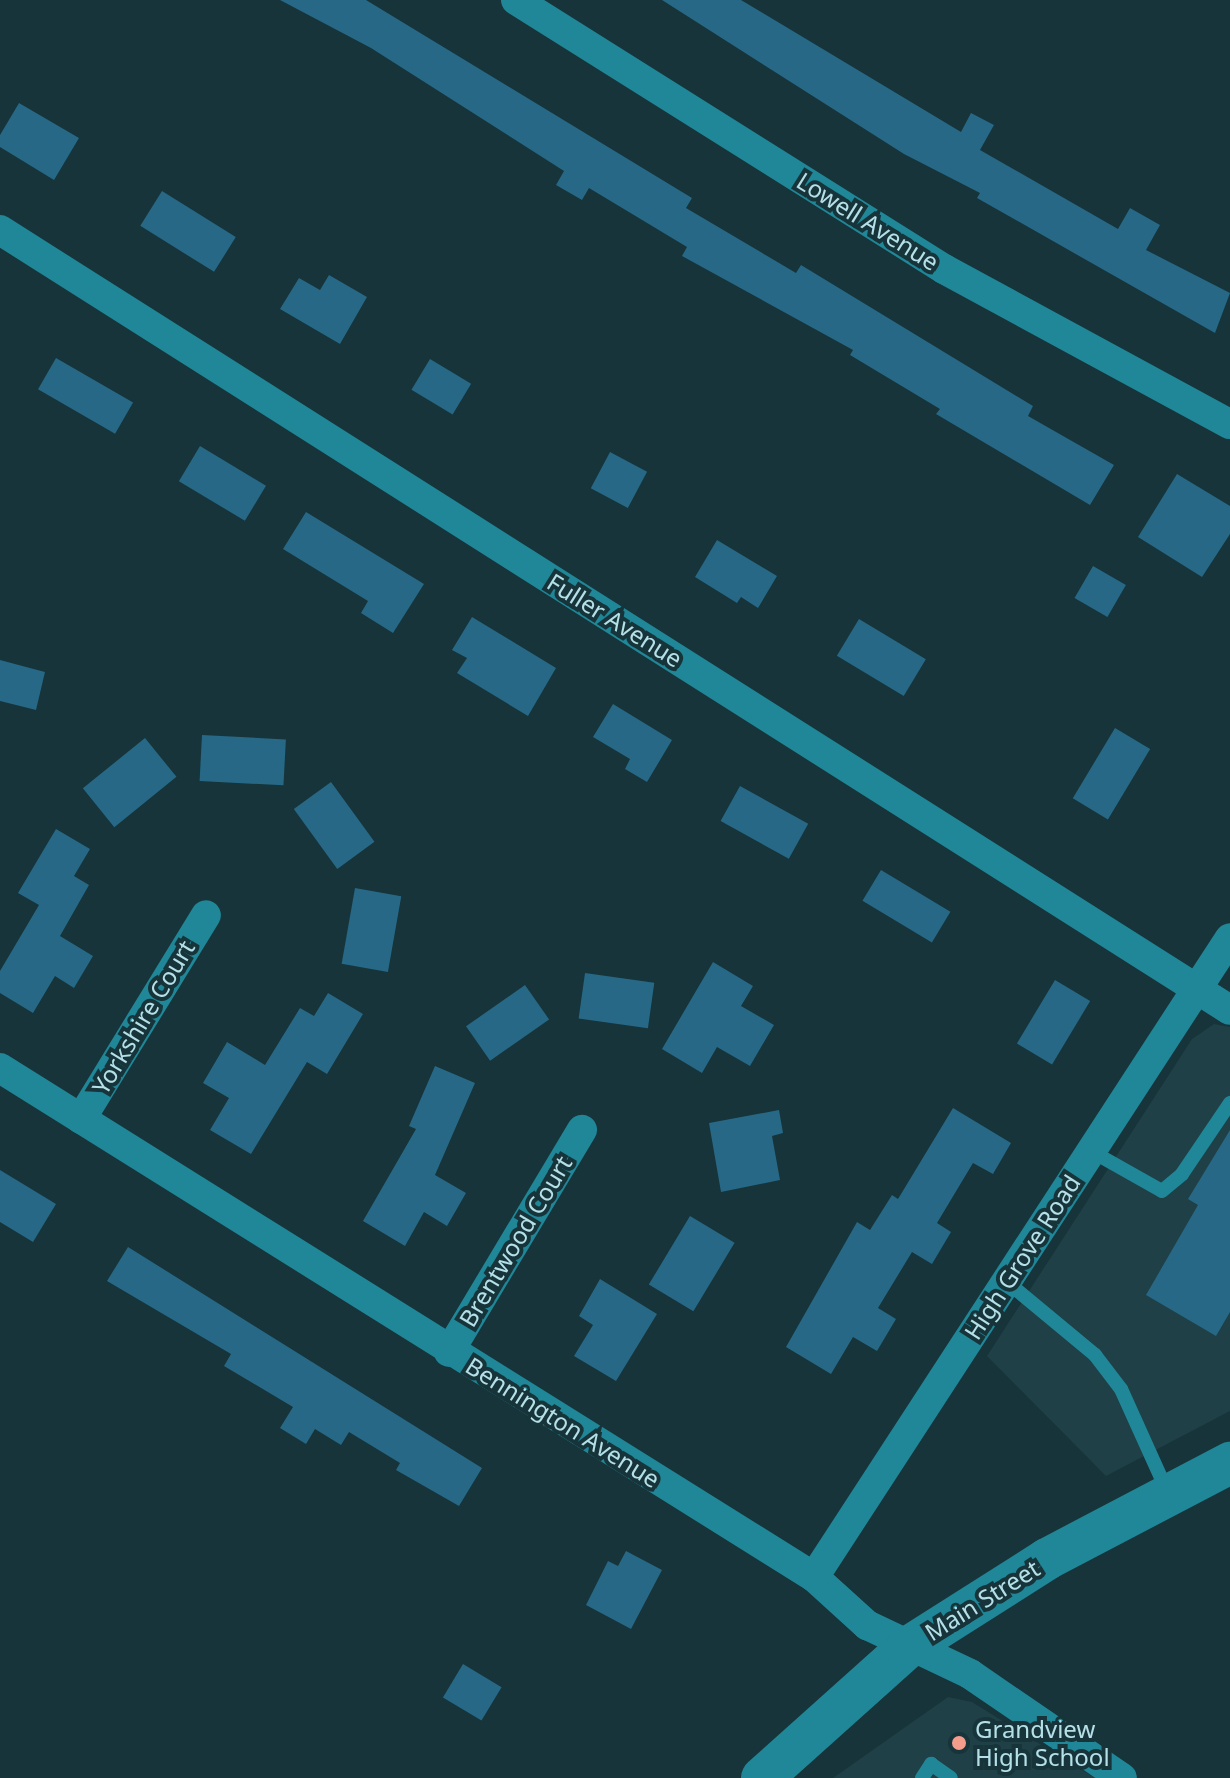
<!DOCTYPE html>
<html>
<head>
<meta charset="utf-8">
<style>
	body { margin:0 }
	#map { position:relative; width:1230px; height:1778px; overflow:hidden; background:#163439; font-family:"Noto Sans",sans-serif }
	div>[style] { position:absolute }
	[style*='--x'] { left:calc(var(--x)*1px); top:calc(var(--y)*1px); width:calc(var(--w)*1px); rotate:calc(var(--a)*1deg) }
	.built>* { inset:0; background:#1e4046 }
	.building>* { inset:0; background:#266886; transform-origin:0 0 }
	.lane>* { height:14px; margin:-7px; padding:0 7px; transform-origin:7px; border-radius:7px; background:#208798 }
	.street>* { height:30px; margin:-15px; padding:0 15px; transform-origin:15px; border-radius:15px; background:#208798 }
	.secondary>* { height:42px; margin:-21px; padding:0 21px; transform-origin:21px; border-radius:21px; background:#208798 }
	.dots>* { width:22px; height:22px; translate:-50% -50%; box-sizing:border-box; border:4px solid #163439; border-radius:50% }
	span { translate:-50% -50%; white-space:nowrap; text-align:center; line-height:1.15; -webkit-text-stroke:8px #163439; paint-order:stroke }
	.street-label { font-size:24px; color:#b5e0e8 }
	.poi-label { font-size:24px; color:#b5e0e8 }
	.left { translate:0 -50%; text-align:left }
</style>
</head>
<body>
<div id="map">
	<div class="built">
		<div style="clip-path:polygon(1214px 1024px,1230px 1027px,1230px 1411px,1106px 1476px,987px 1356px,1192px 1039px)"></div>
		<div style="clip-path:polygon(948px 1697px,972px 1702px,1095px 1778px,833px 1778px)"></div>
	</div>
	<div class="building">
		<div style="clip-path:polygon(280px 0,366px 0,692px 198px,686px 208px,796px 273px,801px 265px,1033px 406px,1028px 416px,1114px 465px,1090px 505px,936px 414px,940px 409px,850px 355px,853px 350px,682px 256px,687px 247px,589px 188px,582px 200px,556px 185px,564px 171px,371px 48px)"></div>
		<div style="clip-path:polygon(662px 0,741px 0,961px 132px,971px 113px,994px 125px,980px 150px,1118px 229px,1130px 208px,1160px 225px,1146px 250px,1230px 293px,1215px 333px,977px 198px,980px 193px,904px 154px)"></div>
		<div style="clip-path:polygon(19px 103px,79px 138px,54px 180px,0 147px,0 135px)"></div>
		<div style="left:162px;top:191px;width:87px;height:41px;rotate:32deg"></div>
		<div style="clip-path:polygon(329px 275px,367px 297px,340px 344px,280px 309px,299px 278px,320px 290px)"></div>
		<div style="left:56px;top:358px;width:89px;height:36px;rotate:30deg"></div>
		<div style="left:430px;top:359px;width:48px;height:36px;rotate:31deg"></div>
		<div style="left:200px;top:446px;width:77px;height:41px;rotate:31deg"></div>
		<div style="left:610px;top:452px;width:42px;height:41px;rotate:28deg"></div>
		<div style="clip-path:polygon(1177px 474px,1230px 506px,1230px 534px,1202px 577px,1138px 537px)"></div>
		<div style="clip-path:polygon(306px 512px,424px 584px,393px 633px,361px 613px,368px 601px,283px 549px)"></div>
		<div style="clip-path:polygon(717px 540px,777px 576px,758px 608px,741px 597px,737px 603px,695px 577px)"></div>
		<div style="left:1093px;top:566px;width:38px;height:37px;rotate:30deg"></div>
		<div style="clip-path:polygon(472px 617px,556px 668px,528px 716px,457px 673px,467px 658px,452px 650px)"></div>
		<div style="left:859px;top:619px;width:78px;height:43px;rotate:31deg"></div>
		<div style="clip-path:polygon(0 660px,45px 672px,36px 710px,0 701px)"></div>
		<div style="clip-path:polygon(613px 704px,672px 740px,647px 782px,625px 769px,630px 759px,593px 737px)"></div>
		<div style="left:1115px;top:728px;width:41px;height:82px;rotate:31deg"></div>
		<div style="left:202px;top:735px;width:84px;height:46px;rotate:3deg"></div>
		<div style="left:145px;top:738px;width:50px;height:80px;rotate:51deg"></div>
		<div style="left:331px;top:782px;width:74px;height:46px;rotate:54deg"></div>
		<div style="left:740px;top:786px;width:78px;height:40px;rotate:29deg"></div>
		<div style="clip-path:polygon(56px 829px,90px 849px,74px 876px,89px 885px,60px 936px,93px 956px,74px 988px,55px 976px,33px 1013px,0 993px,0 971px,39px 905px,18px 893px)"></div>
		<div style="left:881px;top:870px;width:81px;height:36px;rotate:31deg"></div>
		<div style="left:355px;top:888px;width:47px;height:77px;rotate:10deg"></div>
		<div style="clip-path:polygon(713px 962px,753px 986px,741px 1006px,774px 1025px,750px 1066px,717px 1047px,702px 1073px,662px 1049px)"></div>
		<div style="left:585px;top:973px;width:70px;height:46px;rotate:8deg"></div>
		<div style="left:1055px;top:980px;width:41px;height:74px;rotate:31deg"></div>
		<div style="left:525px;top:985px;width:42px;height:72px;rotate:55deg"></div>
		<div style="clip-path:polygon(328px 993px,363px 1014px,327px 1074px,307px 1062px,251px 1154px,210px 1130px,229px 1098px,203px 1083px,227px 1042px,265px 1065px,300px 1008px,314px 1016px)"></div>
		<div style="clip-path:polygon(435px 1066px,475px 1083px,435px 1175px,466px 1193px,447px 1226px,424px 1212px,405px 1246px,363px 1221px,416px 1129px,409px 1126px)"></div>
		<div style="clip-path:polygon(953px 1108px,1011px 1143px,993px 1174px,973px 1163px,937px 1223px,951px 1232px,932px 1264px,912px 1252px,878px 1308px,896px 1319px,877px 1351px,853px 1337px,831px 1374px,786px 1347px,857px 1222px,870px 1230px,892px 1195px,898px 1199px)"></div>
		<div style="clip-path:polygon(779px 1110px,783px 1133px,772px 1136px,780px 1180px,721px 1192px,709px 1123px)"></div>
		<div style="clip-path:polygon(1230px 1130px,1230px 1312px,1216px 1336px,1146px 1295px,1198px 1205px,1188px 1199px)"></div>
		<div style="clip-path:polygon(0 1170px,56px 1204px,33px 1242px,0 1222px)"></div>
		<div style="left:690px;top:1216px;width:52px;height:80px;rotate:31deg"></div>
		<div style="clip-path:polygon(128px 1247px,482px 1468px,459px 1506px,396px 1470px,400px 1463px,349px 1432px,341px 1445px,315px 1429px,306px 1444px,280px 1428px,293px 1407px,224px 1366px,231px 1354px,107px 1281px)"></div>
		<div style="clip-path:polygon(600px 1279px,657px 1314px,616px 1381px,574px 1356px,593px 1325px,579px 1316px)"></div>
		<div style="clip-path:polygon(626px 1551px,662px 1570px,631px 1629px,586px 1605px,608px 1561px,618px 1566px)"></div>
		<div style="left:463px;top:1664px;width:45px;height:39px;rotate:31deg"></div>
	</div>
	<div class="lane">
		<div style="--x:1091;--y:1151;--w:81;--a:29.4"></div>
		<div style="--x:1162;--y:1191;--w:26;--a:-40"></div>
		<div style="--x:1182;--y:1174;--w:86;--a:-55.9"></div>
		<div style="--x:1006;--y:1281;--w:116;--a:39.7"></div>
		<div style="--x:1095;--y:1355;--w:43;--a:52.6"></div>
		<div style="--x:1121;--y:1389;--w:112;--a:65.7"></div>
		<div style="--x:922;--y:1778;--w:17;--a:-57"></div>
		<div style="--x:931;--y:1764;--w:24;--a:35"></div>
	</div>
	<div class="street">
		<div style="--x:516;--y:0;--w:506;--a:32.15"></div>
		<div style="--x:944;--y:269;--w:325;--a:28.5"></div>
		<div style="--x:0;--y:230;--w:1456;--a:32.38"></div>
		<div style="--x:0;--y:1068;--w:960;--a:32.02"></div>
		<div style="--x:814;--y:1577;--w:72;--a:42.2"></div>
		<div style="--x:867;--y:1625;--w:114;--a:25.4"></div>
		<div style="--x:970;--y:1674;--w:184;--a:34.4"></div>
		<div style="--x:81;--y:1119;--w:239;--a:-58.5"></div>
		<div style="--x:449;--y:1352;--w:259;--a:-59.1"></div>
		<div style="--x:814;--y:1577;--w:762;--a:-56.94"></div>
	</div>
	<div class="secondary">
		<div style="--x:762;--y:1778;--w:195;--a:-41.9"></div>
		<div style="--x:907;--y:1648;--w:166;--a:-32.4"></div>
		<div style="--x:1047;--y:1559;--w:207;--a:-27.7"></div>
	</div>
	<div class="dots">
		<div style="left:959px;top:1743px;background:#f49d8d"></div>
	</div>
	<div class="street-label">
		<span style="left:868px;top:221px;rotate:32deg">Lowell Avenue</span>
		<span style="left:615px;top:620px;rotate:32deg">Fuller Avenue</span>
		<span style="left:143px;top:1017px;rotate:-59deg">Yorkshire Court</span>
		<span style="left:515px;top:1241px;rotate:-59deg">Brentwood Court</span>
		<span style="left:1022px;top:1257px;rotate:-57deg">High Grove Road</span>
		<span style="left:563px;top:1422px;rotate:32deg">Bennington Avenue</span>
		<span style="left:982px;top:1600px;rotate:-32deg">Main Street</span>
	</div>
	<div class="poi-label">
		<span class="left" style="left:975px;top:1743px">Grandview<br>High School</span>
	</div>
</div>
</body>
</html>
